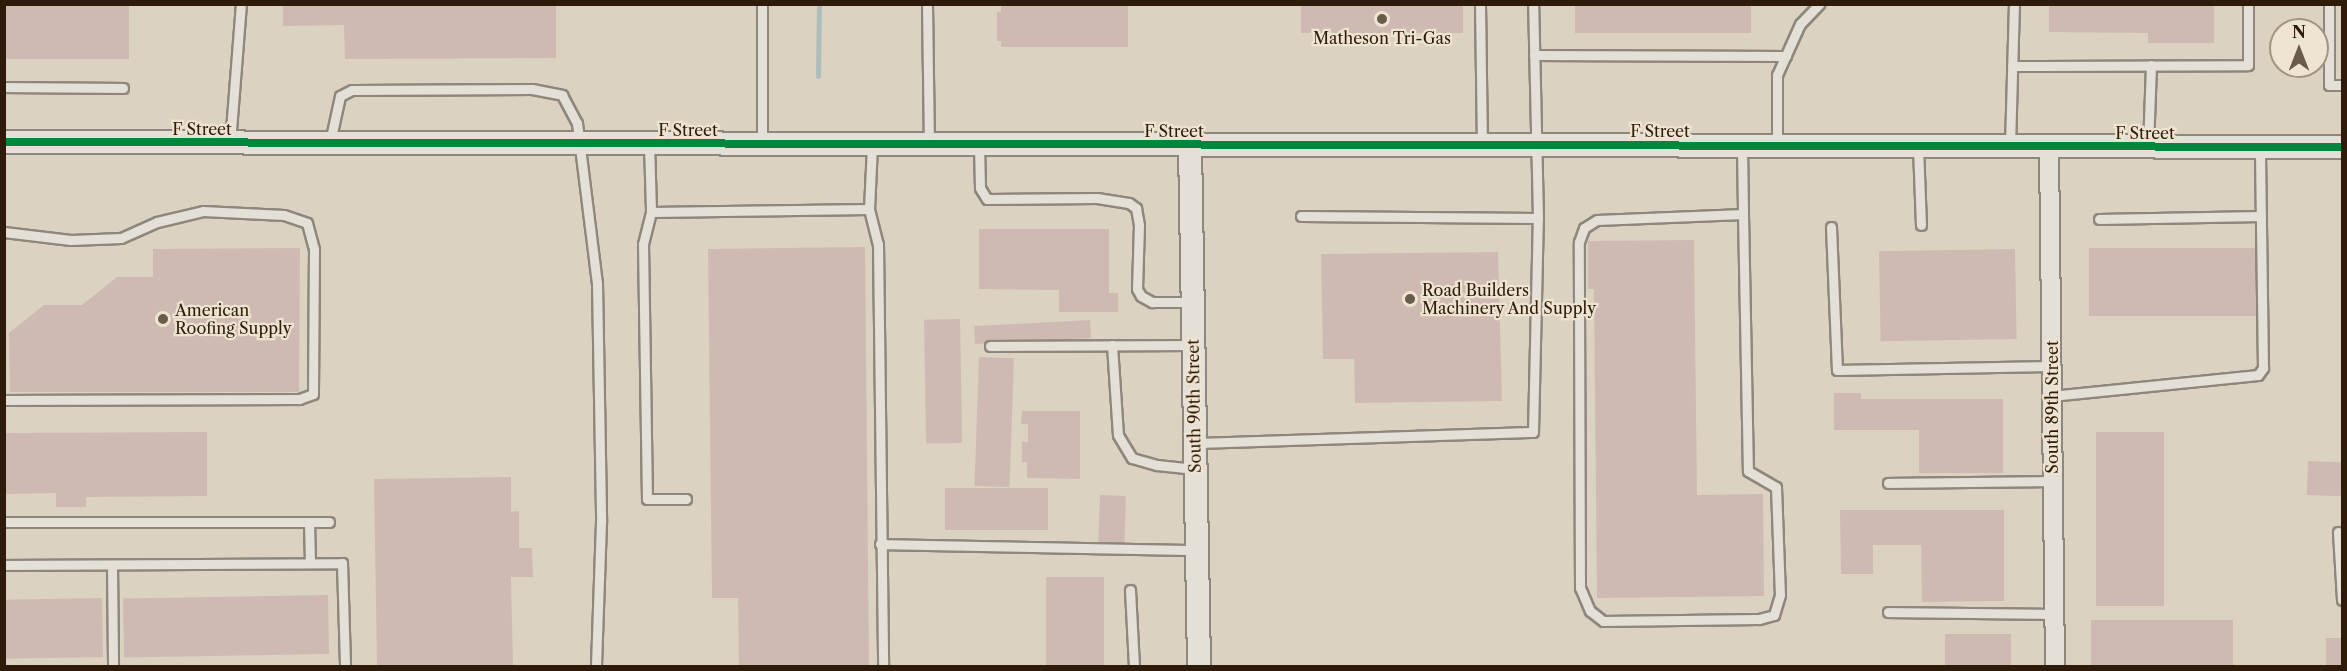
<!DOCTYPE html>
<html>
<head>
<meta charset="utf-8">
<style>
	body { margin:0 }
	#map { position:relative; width:2347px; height:671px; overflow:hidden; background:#dcd2c2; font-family:"Libre Caslon Text",serif }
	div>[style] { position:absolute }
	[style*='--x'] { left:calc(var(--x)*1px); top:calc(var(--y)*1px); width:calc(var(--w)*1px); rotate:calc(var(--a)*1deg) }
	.stream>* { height:5px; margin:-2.5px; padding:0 2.5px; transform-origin:2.5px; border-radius:2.5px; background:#aebebc }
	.building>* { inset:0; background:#cebab2; transform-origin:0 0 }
	.roads { filter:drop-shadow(2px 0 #8e877c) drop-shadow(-2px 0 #8e877c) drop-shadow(0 2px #8e877c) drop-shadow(0 -2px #8e877c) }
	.service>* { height:9px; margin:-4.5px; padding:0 4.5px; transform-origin:4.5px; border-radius:4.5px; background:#e4dfd7 }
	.minor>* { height:18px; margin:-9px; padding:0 9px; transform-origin:9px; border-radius:9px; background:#e4dfd7 }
	.tertiary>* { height:22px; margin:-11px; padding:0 11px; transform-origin:11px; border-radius:11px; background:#e4dfd7 }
	.cycleway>* { height:8px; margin:-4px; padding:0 4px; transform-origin:4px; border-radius:4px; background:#00873e }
	.dots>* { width:16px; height:16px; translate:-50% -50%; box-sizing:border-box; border:3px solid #efe4d1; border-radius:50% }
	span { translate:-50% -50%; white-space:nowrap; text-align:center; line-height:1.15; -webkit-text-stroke:4.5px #efe4d1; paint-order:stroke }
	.poi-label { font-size:16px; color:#2e1b09 }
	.left { translate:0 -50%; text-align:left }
	.street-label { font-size:16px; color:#2e1b09 }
	.frame { position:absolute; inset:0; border:6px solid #2e1b09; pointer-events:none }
	.north { position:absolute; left:2269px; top:18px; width:60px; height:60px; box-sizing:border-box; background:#efe4d1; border:2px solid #a29481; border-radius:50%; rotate:0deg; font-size:16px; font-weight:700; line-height:24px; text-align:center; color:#2e1b09 }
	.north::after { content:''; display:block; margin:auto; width:21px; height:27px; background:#6b5b4a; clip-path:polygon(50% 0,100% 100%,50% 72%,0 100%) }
</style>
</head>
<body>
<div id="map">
	<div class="stream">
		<div style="--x:818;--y:76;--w:72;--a:-89.2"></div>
	</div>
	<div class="building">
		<div style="left:4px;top:4px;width:125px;height:55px"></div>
		<div style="clip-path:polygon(283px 4px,556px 4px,556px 58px,345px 59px,344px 25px,283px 26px)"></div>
		<div style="clip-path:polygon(1001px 4px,1128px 4px,1128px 47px,1001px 47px,1001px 41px,997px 41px,997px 12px,1001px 12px)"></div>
		<div style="left:1575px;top:4px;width:176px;height:29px"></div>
		<div style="left:1301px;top:5px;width:162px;height:28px"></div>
		<div style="clip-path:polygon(2049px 5px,2214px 5px,2214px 43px,2148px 43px,2148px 33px,2049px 32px)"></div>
		<div style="clip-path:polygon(979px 229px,1109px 229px,1109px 293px,1118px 293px,1118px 312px,1059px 312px,1059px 290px,979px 289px)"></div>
		<div style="clip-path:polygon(1694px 240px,1697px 495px,1763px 494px,1764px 596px,1597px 598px,1594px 289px,1588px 289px,1588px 241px)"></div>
		<div style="clip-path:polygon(865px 247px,869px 666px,739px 666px,738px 598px,712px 598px,708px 249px)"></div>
		<div style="clip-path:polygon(300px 248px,299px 392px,10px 392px,9px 333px,44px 305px,82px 305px,117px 277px,153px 277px,153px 249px)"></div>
		<div style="left:2257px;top:248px;width:68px;height:168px;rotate:90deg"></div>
		<div style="left:2015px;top:249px;width:90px;height:136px;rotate:89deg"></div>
		<div style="clip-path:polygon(1498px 252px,1502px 401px,1355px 403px,1354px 359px,1323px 359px,1321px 254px)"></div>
		<div style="left:960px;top:319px;width:124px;height:36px;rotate:89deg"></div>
		<div style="left:1090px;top:320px;width:18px;height:116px;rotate:87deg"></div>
		<div style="left:979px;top:357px;width:35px;height:129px;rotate:2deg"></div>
		<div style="clip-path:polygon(1834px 393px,1861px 393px,1861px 399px,2003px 399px,2003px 473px,1919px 473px,1919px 430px,1834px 430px)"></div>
		<div style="clip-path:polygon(1022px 411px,1080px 411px,1080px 479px,1027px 478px,1027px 462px,1022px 462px,1022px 442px,1028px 442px,1028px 424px,1021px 424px)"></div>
		<div style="clip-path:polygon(207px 432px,207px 496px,86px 497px,86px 507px,56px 507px,56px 493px,4px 494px,4px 433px)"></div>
		<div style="left:2096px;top:432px;width:68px;height:174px"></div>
		<div style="left:2308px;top:461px;width:34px;height:34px;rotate:2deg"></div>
		<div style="clip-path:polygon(511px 477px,511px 512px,519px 511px,519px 548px,532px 548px,533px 577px,511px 577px,513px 666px,377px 666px,374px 479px)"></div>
		<div style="left:1048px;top:488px;width:42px;height:103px;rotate:90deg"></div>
		<div style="left:1100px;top:495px;width:26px;height:49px;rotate:2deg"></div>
		<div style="clip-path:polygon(1840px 510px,2004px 510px,2004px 601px,1922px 602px,1921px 545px,1873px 545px,1873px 574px,1841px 574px)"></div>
		<div style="left:1046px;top:577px;width:58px;height:89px"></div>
		<div style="left:328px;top:595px;width:59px;height:205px;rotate:89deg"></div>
		<div style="left:102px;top:598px;width:59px;height:98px;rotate:89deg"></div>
		<div style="left:2091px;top:620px;width:142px;height:46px"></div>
		<div style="left:1945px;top:634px;width:66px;height:32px"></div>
		<div style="left:2326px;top:638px;width:16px;height:28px"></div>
	</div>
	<div class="roads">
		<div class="service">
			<div style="--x:762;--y:4;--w:140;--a:90"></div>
			<div style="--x:927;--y:4;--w:140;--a:89.2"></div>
			<div style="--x:1480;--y:4;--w:141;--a:89.2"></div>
			<div style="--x:2329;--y:4;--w:81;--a:90"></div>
			<div style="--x:2329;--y:85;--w:13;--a:0"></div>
			<div style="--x:1534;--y:55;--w:252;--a:0.2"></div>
			<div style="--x:2012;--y:66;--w:236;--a:-0.2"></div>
			<div style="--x:2248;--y:65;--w:61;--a:-90"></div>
			<div style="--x:4;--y:87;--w:119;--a:0.5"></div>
			<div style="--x:330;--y:142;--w:47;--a:-77.7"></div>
			<div style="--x:340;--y:96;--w:13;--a:-27"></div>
			<div style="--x:352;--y:90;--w:180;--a:-0.3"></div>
			<div style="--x:532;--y:89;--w:31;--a:11"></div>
			<div style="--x:562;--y:95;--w:32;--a:62"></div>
			<div style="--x:577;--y:123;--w:161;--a:82.9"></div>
			<div style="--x:597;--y:283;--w:239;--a:89"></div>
			<div style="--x:601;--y:522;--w:144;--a:92"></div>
			<div style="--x:230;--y:143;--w:139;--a:-85.5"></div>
			<div style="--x:649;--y:143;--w:69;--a:88.3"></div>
			<div style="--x:651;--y:212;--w:218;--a:-0.8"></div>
			<div style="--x:869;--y:209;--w:64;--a:-87.3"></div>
			<div style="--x:979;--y:144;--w:44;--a:88.7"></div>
			<div style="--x:980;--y:188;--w:13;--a:58"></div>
			<div style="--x:987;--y:199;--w:110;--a:-0.5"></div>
			<div style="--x:1097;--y:198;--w:32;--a:9"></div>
			<div style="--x:1129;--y:203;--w:9;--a:36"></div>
			<div style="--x:1136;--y:208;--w:17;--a:80"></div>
			<div style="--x:1139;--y:225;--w:64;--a:91.8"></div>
			<div style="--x:1137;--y:289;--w:8;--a:60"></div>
			<div style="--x:1141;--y:296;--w:13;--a:29"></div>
			<div style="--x:1152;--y:302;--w:39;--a:0"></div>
			<div style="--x:1777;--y:145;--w:70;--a:-90"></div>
			<div style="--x:1777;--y:75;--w:56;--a:-65.7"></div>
			<div style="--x:1800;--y:24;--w:28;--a:-46"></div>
			<div style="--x:2010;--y:146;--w:142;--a:-88.4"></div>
			<div style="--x:1742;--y:147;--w:67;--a:89.1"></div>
			<div style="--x:1743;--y:214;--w:257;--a:88.9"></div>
			<div style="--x:1748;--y:471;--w:32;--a:30"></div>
			<div style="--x:1776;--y:487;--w:108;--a:87.9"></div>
			<div style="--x:1780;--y:595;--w:21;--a:107"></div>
			<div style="--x:1774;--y:615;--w:16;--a:165"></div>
			<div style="--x:1759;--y:619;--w:156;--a:179.3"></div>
			<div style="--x:1603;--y:621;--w:16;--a:-142"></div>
			<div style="--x:1590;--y:611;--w:25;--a:-113"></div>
			<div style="--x:1580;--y:588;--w:346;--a:-90.2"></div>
			<div style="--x:1579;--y:242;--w:15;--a:-70"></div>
			<div style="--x:1584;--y:228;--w:15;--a:-32"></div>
			<div style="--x:1597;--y:220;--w:146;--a:-2.4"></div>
			<div style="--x:1918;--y:147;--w:78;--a:87.8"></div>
			<div style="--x:2148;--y:147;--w:82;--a:-87.9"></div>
			<div style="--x:869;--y:209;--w:36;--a:76"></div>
			<div style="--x:878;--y:244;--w:422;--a:89.3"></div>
			<div style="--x:651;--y:212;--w:33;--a:104"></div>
			<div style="--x:643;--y:244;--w:255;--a:89.1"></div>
			<div style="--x:647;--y:499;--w:39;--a:0"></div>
			<div style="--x:1301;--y:216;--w:237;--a:0.5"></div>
			<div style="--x:2099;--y:219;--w:162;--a:-1.1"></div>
			<div style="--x:1831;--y:227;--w:143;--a:87.6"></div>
			<div style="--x:1837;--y:370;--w:214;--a:-1.1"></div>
			<div style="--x:4;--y:232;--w:67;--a:6.8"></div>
			<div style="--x:71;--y:240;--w:50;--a:-2.3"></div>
			<div style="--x:121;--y:238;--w:39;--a:-24"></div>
			<div style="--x:157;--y:222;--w:47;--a:-13.4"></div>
			<div style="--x:203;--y:211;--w:81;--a:2.8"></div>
			<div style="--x:284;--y:215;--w:24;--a:19"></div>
			<div style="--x:307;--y:223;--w:27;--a:75"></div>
			<div style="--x:314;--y:249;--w:145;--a:90.4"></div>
			<div style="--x:313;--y:394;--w:15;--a:160"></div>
			<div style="--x:299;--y:399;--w:295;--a:179.8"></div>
			<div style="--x:1112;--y:345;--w:90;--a:86.2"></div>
			<div style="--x:1118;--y:435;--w:27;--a:59"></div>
			<div style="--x:1132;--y:458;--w:26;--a:16"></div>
			<div style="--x:1157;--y:465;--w:38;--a:6"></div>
			<div style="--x:990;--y:346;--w:203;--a:-0.3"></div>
			<div style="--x:2051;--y:396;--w:208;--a:-5.8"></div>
			<div style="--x:2258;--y:375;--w:9;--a:-54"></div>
			<div style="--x:2263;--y:368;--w:221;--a:-90.8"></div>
			<div style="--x:1195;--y:443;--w:338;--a:-1.9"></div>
			<div style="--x:1533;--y:432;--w:214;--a:-88.7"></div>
			<div style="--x:1538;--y:218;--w:214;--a:-91.3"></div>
			<div style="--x:1888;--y:483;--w:164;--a:-0.7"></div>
			<div style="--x:4;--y:522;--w:325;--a:0"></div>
			<div style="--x:309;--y:522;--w:41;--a:88.6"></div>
			<div style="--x:2338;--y:532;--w:68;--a:86.6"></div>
			<div style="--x:880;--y:544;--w:316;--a:1.1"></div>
			<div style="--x:4;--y:565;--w:338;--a:-0.3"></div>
			<div style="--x:342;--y:563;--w:103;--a:88.3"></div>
			<div style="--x:112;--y:565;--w:101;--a:89.4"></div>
			<div style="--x:1130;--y:590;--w:76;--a:87"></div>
			<div style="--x:1888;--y:612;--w:166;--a:0.7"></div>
		</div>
		<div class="minor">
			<div style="--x:2049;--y:148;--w:518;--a:89.34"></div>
		</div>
		<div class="tertiary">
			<div style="--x:4;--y:142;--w:2338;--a:0.12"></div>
			<div style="--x:1190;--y:145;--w:521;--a:89.01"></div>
		</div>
	</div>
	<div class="cycleway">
		<div style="--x:4;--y:142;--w:2338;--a:0.12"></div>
	</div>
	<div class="dots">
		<div style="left:1382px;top:19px;background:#6b5b4a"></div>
		<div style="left:1410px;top:299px;background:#6b5b4a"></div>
		<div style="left:163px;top:319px;background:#6b5b4a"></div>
	</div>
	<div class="poi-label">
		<span style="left:1382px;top:38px">Matheson Tri-Gas</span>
		<span class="left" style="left:1422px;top:299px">Road Builders<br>Machinery And Supply</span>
		<span class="left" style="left:175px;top:319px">American<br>Roofing Supply</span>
	</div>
	<div class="street-label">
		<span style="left:202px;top:129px">F Street</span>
		<span style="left:688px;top:130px">F Street</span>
		<span style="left:1174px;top:131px">F Street</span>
		<span style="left:1660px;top:131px">F Street</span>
		<span style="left:2145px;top:133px">F Street</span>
		<span style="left:1194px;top:406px;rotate:-91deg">South 90th Street</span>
		<span style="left:2052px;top:407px;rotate:-90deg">South 89th Street</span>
	</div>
	<div class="frame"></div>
	<div class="north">N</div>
</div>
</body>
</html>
